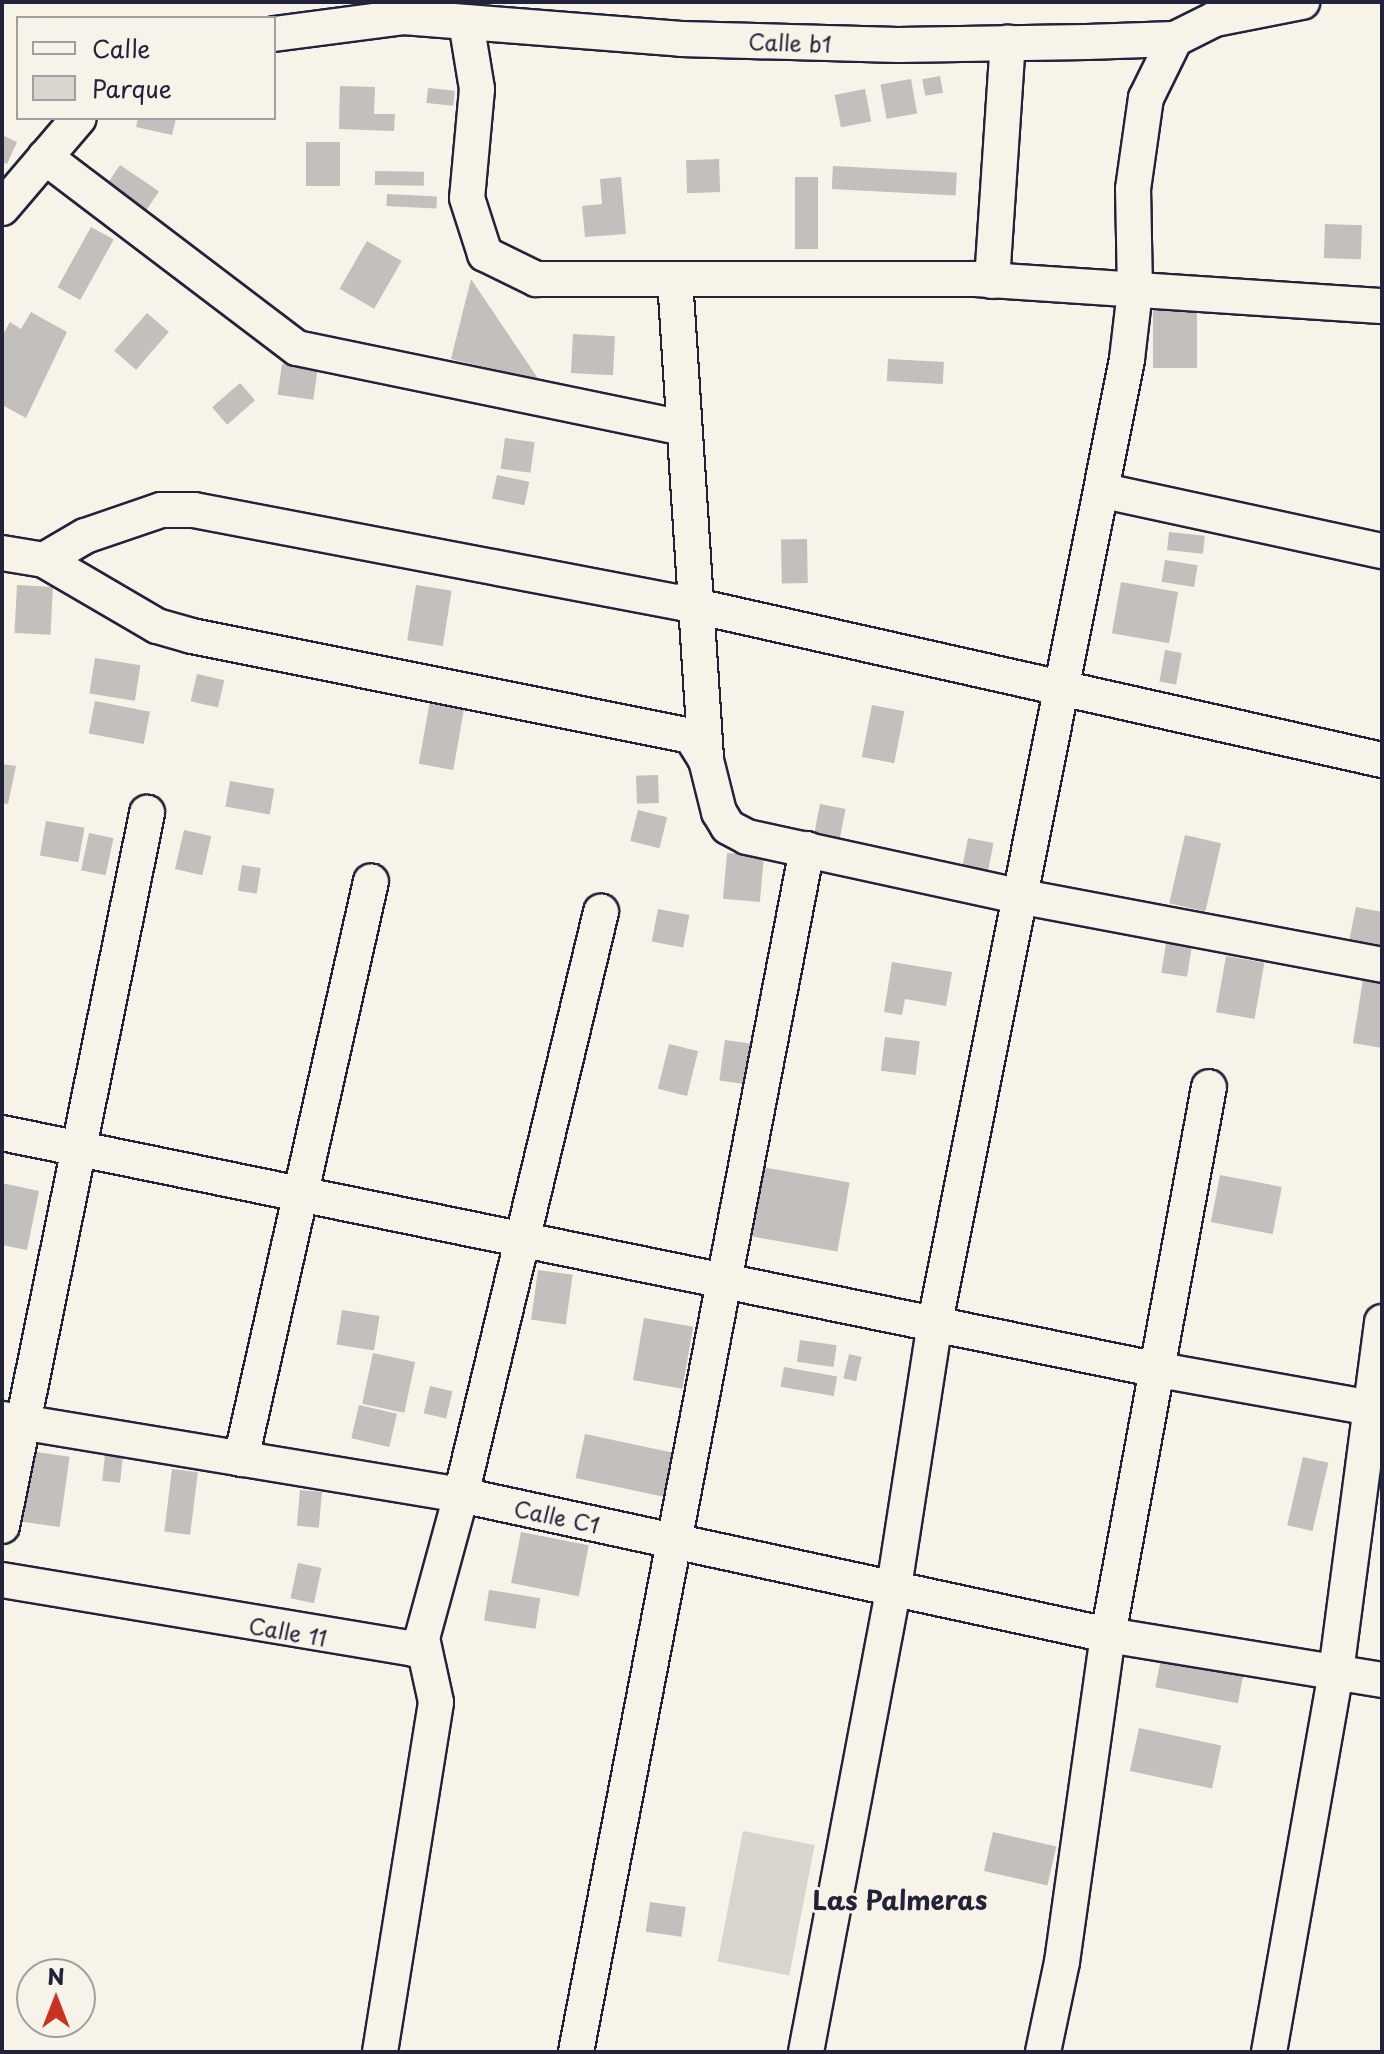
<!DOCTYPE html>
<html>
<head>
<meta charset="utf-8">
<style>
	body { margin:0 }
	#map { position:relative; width:1384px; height:2054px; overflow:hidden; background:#f7f3e8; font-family:"Playpen Sans",sans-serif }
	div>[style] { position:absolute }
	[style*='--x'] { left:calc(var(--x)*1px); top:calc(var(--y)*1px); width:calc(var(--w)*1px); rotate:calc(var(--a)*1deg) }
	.green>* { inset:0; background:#d8d5cf; transform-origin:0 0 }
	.building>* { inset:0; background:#c2bfbd; transform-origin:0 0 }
	.roads { filter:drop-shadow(2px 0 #22223b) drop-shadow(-2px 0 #22223b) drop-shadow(0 2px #22223b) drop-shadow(0 -2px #22223b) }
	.minor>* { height:34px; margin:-17px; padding:0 17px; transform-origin:17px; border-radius:17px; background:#f7f3e8 }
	span { translate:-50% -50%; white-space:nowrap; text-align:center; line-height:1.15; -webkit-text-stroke:6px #f7f3e8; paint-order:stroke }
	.street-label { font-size:22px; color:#22223b }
	.quarter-label { font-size:26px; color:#22223b; font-weight:700 }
	.frame { position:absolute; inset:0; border:4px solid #22223b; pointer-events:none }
	.legend { position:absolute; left:16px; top:16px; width:260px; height:104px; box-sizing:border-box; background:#f7f3e8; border:2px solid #a29fa3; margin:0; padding:10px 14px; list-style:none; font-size:24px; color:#22223b }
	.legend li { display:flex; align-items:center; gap:16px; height:40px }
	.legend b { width:40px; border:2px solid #a29fa3 }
	.north { position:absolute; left:16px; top:1958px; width:80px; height:80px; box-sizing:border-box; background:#f7f3e8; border:2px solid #a29fa3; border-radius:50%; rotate:0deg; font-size:22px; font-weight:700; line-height:32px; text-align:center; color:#22223b }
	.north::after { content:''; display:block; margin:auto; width:28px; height:36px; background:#c8321e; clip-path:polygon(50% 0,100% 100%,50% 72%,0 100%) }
</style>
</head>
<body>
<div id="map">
	<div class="green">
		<div style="left:743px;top:1831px;width:73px;height:133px;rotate:11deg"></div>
	</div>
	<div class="building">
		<div style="left:940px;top:76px;width:17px;height:18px;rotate:80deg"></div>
		<div style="left:911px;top:79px;width:35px;height:31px;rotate:80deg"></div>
		<div style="clip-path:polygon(340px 86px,375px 87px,374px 114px,395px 114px,394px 131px,339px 129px)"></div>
		<div style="left:428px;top:88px;width:27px;height:15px;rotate:6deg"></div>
		<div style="left:865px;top:89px;width:33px;height:31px;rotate:79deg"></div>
		<div style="clip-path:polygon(138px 118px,176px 118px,172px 135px,136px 127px)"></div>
		<div style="clip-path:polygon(2px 135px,17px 142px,7px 164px,2px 162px)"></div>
		<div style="left:306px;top:142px;width:34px;height:44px"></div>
		<div style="left:719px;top:159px;width:33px;height:33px;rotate:88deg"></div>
		<div style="left:120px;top:165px;width:47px;height:24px;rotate:34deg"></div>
		<div style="left:833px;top:166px;width:124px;height:23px;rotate:3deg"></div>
		<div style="left:375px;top:171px;width:49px;height:14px;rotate:1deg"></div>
		<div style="clip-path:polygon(621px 177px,626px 234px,585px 237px,582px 206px,602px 204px,600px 179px)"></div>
		<div style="left:795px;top:177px;width:23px;height:72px"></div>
		<div style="left:387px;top:194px;width:50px;height:12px;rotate:3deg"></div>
		<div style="left:1325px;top:224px;width:37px;height:34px;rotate:2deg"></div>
		<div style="left:91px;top:227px;width:26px;height:69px;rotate:29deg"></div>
		<div style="left:367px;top:241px;width:40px;height:55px;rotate:30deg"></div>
		<div style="clip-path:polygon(471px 279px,539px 380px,451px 359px)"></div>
		<div style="left:1153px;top:307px;width:44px;height:61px"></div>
		<div style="clip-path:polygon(31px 312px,67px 332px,26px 418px,2px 405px,2px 336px,10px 322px,21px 329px)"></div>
		<div style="left:147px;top:313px;width:29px;height:50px;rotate:41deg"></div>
		<div style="left:573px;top:334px;width:42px;height:39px;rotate:3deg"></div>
		<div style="left:888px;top:359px;width:56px;height:22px;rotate:3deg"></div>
		<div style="left:282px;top:364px;width:36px;height:31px;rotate:8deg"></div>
		<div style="left:240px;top:383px;width:23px;height:37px;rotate:49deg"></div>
		<div style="left:505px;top:438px;width:30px;height:31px;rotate:8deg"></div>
		<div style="left:497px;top:475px;width:33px;height:24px;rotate:12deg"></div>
		<div style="left:1169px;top:532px;width:36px;height:18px;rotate:6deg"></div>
		<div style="left:807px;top:539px;width:44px;height:26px;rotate:89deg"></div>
		<div style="left:1165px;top:560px;width:33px;height:22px;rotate:9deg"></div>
		<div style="left:1121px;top:582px;width:58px;height:52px;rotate:10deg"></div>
		<div style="left:17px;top:585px;width:36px;height:48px;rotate:3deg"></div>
		<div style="left:416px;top:585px;width:36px;height:56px;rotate:9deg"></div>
		<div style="left:1165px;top:650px;width:17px;height:32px;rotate:10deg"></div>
		<div style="left:95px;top:658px;width:46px;height:36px;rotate:9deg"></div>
		<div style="left:197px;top:674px;width:28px;height:28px;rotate:13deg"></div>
		<div style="left:432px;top:689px;width:35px;height:76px;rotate:10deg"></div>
		<div style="left:95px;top:701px;width:56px;height:33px;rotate:11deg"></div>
		<div style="left:872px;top:705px;width:33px;height:53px;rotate:11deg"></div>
		<div style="clip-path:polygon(2px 764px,16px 766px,8px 804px,2px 803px)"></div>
		<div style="left:658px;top:775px;width:28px;height:22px;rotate:88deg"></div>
		<div style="left:230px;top:781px;width:45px;height:26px;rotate:10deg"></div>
		<div style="left:820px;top:804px;width:26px;height:31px;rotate:11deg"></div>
		<div style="left:638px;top:810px;width:30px;height:32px;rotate:14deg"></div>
		<div style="left:46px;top:821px;width:39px;height:35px;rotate:10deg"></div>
		<div style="left:184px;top:830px;width:28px;height:40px;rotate:13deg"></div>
		<div style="left:89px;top:833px;width:25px;height:38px;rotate:12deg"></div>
		<div style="left:1185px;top:835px;width:37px;height:70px;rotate:13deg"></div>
		<div style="left:968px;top:838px;width:26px;height:29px;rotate:11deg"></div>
		<div style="left:727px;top:853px;width:37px;height:46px;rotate:5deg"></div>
		<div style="left:242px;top:865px;width:19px;height:26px;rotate:9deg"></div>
		<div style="clip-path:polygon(1356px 907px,1382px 912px,1382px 948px,1349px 941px)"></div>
		<div style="left:658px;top:909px;width:32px;height:33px;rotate:11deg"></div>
		<div style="left:1166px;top:943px;width:26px;height:30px;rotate:9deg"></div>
		<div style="left:1226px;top:956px;width:39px;height:57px;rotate:10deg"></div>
		<div style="clip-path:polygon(892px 962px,952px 972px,946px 1006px,905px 999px,902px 1015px,884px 1012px)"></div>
		<div style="clip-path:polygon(1363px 979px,1382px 982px,1382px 1048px,1353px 1043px)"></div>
		<div style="left:885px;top:1037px;width:35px;height:34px;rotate:7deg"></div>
		<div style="left:725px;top:1040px;width:27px;height:41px;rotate:8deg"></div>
		<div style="left:669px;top:1044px;width:30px;height:46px;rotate:14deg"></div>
		<div style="left:756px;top:1166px;width:95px;height:70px;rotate:10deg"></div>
		<div style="left:1220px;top:1175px;width:63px;height:48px;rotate:11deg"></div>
		<div style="clip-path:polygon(2px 1183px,39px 1191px,27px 1250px,2px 1245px)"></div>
		<div style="left:538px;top:1270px;width:35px;height:50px;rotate:8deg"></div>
		<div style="left:342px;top:1310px;width:38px;height:35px;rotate:9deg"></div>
		<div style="left:644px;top:1318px;width:50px;height:63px;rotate:10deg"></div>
		<div style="left:800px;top:1340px;width:37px;height:22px;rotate:8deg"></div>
		<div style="left:373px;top:1353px;width:43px;height:52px;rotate:12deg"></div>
		<div style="left:849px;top:1354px;width:13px;height:25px;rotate:13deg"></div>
		<div style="left:784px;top:1367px;width:54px;height:20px;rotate:10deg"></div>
		<div style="left:430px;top:1386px;width:23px;height:28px;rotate:13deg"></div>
		<div style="left:359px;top:1405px;width:39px;height:34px;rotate:13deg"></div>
		<div style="left:585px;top:1434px;width:90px;height:45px;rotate:12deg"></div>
		<div style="left:29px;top:1451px;width:41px;height:71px;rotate:8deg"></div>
		<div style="left:105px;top:1454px;width:18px;height:27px;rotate:6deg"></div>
		<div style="left:1303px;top:1457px;width:26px;height:70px;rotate:13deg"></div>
		<div style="left:172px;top:1469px;width:26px;height:63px;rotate:7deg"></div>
		<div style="left:300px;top:1490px;width:22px;height:36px;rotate:5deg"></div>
		<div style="left:521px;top:1532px;width:69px;height:52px;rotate:11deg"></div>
		<div style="left:298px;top:1563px;width:24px;height:36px;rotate:12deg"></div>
		<div style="left:489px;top:1590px;width:52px;height:31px;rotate:9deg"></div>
		<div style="left:1164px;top:1643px;width:84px;height:45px;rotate:11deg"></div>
		<div style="left:1139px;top:1728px;width:84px;height:44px;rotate:12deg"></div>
		<div style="left:993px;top:1832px;width:65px;height:40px;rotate:13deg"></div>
		<div style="left:650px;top:1902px;width:36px;height:30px;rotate:8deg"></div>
	</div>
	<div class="roads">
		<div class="minor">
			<div style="--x:466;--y:22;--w:68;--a:80.7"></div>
			<div style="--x:477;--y:89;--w:109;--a:95.2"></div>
			<div style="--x:467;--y:198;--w:59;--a:72.2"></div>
			<div style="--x:485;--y:254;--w:57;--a:26.1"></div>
			<div style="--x:536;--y:279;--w:438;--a:0"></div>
			<div style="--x:974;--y:279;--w:409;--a:3.8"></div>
			<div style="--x:274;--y:34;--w:130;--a:-7.5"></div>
			<div style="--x:403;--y:17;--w:279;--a:4.5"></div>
			<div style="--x:681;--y:39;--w:217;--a:1.6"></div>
			<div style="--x:898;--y:45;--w:189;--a:-0.9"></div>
			<div style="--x:1087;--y:42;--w:88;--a:-2"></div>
			<div style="--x:1175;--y:39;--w:45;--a:-26.6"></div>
			<div style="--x:1215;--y:19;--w:89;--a:-11.1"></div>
			<div style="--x:45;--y:157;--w:316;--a:37.2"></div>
			<div style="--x:297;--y:348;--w:393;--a:11.7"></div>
			<div style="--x:2;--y:208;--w:118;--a:-49.5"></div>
			<div style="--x:675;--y:279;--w:482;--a:86.3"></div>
			<div style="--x:992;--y:281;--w:239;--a:-86.2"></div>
			<div style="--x:1104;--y:491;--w:284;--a:12.2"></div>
			<div style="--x:2;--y:553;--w:43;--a:9.5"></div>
			<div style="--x:44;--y:560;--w:48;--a:-30.3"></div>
			<div style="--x:85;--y:536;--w:80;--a:-18.9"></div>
			<div style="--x:161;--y:510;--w:33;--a:0"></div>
			<div style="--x:194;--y:510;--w:493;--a:10.8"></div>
			<div style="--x:678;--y:602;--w:722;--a:12.65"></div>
			<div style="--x:44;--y:560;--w:131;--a:30.3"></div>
			<div style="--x:157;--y:626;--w:36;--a:16"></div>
			<div style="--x:192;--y:636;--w:509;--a:11.33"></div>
			<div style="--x:691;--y:736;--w:28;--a:58"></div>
			<div style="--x:706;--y:760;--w:54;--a:76"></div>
			<div style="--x:719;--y:812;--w:17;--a:59"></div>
			<div style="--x:728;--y:827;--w:21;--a:28"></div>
			<div style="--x:747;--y:837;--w:277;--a:12.3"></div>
			<div style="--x:1018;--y:896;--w:370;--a:10.7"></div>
			<div style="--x:2;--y:1133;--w:1176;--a:11.58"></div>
			<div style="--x:1154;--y:1369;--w:232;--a:10.2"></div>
			<div style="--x:2;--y:1419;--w:465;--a:9.4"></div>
			<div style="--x:461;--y:1495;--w:662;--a:12.21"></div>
			<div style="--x:1108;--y:1635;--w:278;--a:9.3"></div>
			<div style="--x:241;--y:1459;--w:592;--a:-77.32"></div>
			<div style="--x:2;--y:1526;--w:728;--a:-78.5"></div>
			<div style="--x:2;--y:1580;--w:417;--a:9.5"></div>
			<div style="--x:413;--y:1649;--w:14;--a:-51"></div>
			<div style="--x:422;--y:1638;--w:148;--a:-74.7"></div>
			<div style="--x:461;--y:1495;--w:600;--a:-76.5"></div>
			<div style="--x:380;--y:2052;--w:354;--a:-80.9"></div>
			<div style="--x:436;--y:1702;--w:66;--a:-102.3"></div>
			<div style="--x:576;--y:2052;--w:1225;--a:-79.13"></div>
			<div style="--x:806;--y:2052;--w:473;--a:-79.3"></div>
			<div style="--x:894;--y:1587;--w:268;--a:-81.2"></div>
			<div style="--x:935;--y:1322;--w:982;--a:-78.72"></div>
			<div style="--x:1127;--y:359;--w:68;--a:-83.3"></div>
			<div style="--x:1135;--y:291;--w:102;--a:-91.1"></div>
			<div style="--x:1133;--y:189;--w:92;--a:-81.9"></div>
			<div style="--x:1146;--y:98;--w:66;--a:-63.8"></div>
			<div style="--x:1043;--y:2052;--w:92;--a:-78.1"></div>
			<div style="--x:1062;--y:1962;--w:330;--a:-82"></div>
			<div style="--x:1108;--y:1635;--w:557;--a:-79.56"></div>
			<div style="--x:1269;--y:2052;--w:386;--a:-80"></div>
			<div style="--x:1336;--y:1672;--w:353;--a:-82.5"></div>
		</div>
	</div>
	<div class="street-label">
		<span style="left:790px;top:42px;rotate:2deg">Calle b1</span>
		<span style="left:557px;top:1516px;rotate:12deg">Calle C1</span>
		<span style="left:288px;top:1631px;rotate:10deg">Calle 11</span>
	</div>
	<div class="quarter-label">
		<span style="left:900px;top:1900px">Las Palmeras</span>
	</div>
	<div class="frame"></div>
	<ul class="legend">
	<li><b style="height:10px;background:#f7f3e8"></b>Calle</li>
	<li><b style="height:22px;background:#d8d5cf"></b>Parque</li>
	</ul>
	<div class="north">N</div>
</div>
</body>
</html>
